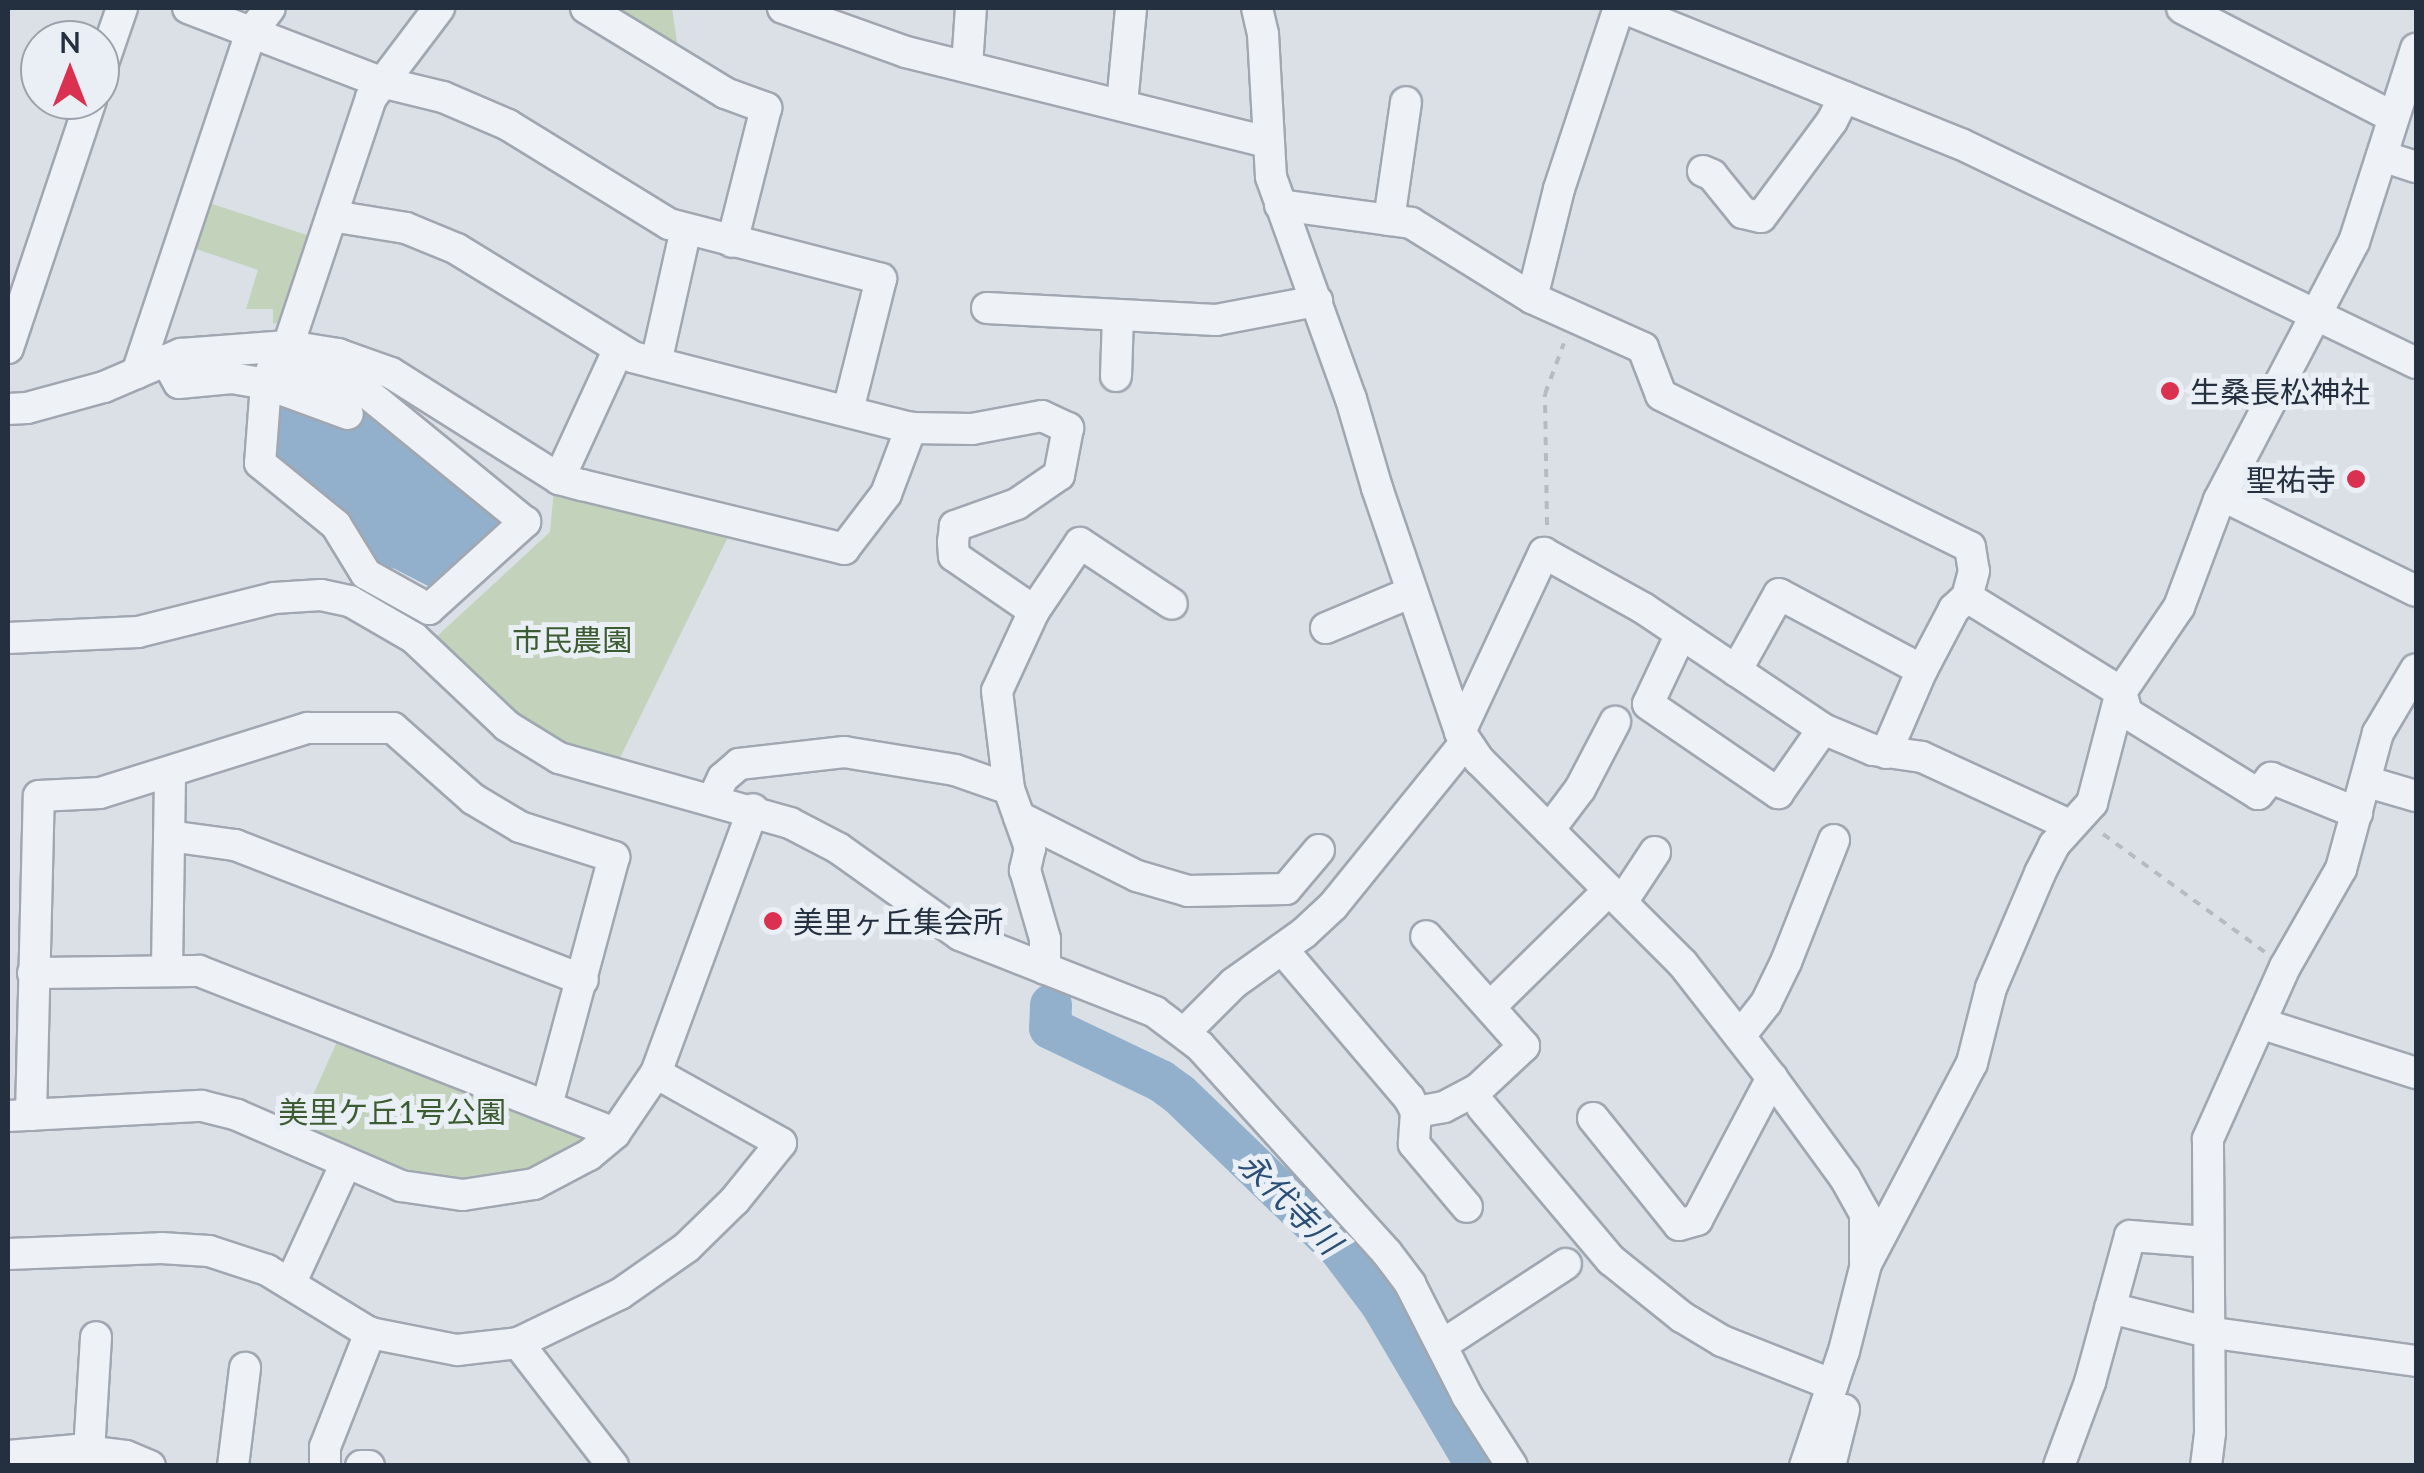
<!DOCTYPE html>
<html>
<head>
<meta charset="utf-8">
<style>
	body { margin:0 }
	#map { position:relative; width:2424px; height:1473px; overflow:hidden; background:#dbe0e7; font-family:Lato,"Noto Sans JP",sans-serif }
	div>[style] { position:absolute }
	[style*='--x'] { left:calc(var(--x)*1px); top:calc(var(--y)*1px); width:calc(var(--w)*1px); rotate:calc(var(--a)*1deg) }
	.green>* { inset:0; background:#c2d2bb }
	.water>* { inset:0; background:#92b0cc }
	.river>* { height:42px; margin:-21px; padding:0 21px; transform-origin:21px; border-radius:21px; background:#92b0cc }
	.path>* { height:4px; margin-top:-2px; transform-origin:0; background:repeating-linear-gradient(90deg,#b5bbc2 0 8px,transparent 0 16px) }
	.roads { filter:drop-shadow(2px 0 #a0a7b1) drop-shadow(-2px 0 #a0a7b1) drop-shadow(0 2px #a0a7b1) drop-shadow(0 -2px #a0a7b1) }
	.minor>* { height:30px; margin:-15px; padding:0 15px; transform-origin:15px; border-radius:15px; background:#eef1f5 }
	.dots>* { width:28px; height:28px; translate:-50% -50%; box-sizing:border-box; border:5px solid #eaeff5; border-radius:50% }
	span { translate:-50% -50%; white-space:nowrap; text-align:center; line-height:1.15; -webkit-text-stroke:10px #eaeff5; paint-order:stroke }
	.poi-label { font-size:30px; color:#242f3f }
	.left { translate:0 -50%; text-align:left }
	.right { translate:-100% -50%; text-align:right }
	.park-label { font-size:30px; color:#3a5c30 }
	.water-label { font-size:32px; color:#2a4f76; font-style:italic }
	.frame { position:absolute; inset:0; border:10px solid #242f3f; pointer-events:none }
	.north { position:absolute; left:20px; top:20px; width:100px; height:100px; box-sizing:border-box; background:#eaeff5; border:2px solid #9ba2ac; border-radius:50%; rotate:0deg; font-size:28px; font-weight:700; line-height:40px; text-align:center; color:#242f3f }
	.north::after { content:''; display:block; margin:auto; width:35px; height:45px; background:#db3151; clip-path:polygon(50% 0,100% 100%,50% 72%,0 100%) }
</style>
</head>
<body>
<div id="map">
	<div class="green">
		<div style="clip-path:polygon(606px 8px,672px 8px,678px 49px)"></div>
		<div style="clip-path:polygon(206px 202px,313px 237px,286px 320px,273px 324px,273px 309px,246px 309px,258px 270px,190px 247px)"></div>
		<div style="clip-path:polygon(554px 489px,730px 533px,617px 764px,547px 738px,499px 703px,434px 639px,550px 532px)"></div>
		<div style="clip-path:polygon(340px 1035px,578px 1128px,580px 1141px,538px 1165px,493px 1176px,437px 1178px,360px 1154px,300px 1124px)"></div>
	</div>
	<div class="water">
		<div style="clip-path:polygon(276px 401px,357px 406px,497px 515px,498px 525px,428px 586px,393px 568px,389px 577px,271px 461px)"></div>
	</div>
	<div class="river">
		<div style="--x:1051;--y:1005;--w:23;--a:92"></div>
		<div style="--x:1050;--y:1028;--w:123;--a:25.5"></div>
		<div style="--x:1161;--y:1081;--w:22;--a:36"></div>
		<div style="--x:1179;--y:1094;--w:223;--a:43.9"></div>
		<div style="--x:1340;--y:1249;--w:70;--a:53.1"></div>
		<div style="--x:1382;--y:1305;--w:187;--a:59.5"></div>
	</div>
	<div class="path">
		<div style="--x:1547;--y:525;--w:131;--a:-90.9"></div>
		<div style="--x:1545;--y:394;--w:54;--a:-69.6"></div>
		<div style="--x:2103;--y:834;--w:200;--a:36.1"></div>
	</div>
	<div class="roads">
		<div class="minor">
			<div style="--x:188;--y:8;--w:207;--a:21"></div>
			<div style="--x:381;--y:82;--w:64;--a:13.6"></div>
			<div style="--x:443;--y:97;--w:71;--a:23.3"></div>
			<div style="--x:508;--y:125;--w:189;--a:31.6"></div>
			<div style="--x:669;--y:224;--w:219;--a:14.5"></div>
			<div style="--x:881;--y:279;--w:135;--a:104.1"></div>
			<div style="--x:586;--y:8;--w:163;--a:31.4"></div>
			<div style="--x:725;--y:93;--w:44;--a:20.1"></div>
			<div style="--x:766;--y:108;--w:138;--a:104.2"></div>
			<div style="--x:783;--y:8;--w:131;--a:19.7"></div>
			<div style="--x:906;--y:52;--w:371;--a:14"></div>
			<div style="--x:1257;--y:8;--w:27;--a:77"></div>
			<div style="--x:1263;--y:34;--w:143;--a:86.8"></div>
			<div style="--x:1271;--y:177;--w:236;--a:70.2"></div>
			<div style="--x:1351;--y:399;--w:93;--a:73.7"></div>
			<div style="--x:1377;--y:488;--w:258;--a:71.2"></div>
			<div style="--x:1460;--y:732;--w:34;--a:56"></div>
			<div style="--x:1479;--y:760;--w:288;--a:45"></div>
			<div style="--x:1683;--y:964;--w:145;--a:52"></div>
			<div style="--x:1772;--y:1078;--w:124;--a:53.9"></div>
			<div style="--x:1845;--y:1178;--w:41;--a:60.9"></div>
			<div style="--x:1865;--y:1214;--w:47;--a:90"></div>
			<div style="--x:1624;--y:8;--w:363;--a:22"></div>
			<div style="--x:1961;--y:144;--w:505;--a:25.7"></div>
			<div style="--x:2182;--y:8;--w:237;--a:27.3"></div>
			<div style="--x:967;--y:66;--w:58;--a:-86.1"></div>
			<div style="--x:100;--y:72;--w:68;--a:-71"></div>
			<div style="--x:1122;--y:104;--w:96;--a:-84.6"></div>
			<div style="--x:2382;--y:156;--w:36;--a:18"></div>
			<div style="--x:1703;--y:171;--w:10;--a:24"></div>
			<div style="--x:1712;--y:175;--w:49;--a:50.8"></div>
			<div style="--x:1743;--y:213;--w:18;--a:13"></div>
			<div style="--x:1761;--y:217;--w:119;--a:-53.5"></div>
			<div style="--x:1832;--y:121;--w:27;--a:-63"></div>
			<div style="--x:1280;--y:205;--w:132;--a:7.8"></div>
			<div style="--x:1411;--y:223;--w:142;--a:31.8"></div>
			<div style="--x:1532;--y:298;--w:122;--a:24.2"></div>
			<div style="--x:1643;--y:348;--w:50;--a:69"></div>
			<div style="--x:1661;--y:395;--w:344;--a:26.2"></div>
			<div style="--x:1970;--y:547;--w:24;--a:81"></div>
			<div style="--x:1974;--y:571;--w:27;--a:105"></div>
			<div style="--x:1967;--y:597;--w:181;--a:31.7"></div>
			<div style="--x:2121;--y:692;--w:22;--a:74"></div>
			<div style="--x:2127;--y:713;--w:154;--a:31.7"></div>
			<div style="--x:2258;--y:794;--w:21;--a:-51"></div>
			<div style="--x:2271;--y:778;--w:93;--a:22.1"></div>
			<div style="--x:1389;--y:220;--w:119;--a:-81.8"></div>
			<div style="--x:1532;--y:298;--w:112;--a:-76.1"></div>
			<div style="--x:1559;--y:189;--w:191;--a:-71.7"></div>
			<div style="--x:987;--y:308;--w:229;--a:3"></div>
			<div style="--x:1216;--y:320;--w:103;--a:-10.7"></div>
			<div style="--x:288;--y:346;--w:262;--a:-71.5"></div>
			<div style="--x:371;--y:98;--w:113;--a:-52.9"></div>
			<div style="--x:8;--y:348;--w:262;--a:-71.5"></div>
			<div style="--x:166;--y:360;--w:26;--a:61"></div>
			<div style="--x:179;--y:383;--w:53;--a:-5.4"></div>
			<div style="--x:232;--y:378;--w:35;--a:10"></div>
			<div style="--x:266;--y:384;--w:79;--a:94.3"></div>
			<div style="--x:260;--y:463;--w:98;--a:39.2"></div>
			<div style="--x:336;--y:525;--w:57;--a:58.5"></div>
			<div style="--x:366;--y:574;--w:72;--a:29.1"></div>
			<div style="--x:429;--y:609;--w:130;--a:-42.2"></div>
			<div style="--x:525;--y:522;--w:203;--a:-140.8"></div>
			<div style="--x:368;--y:394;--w:79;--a:-161.6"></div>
			<div style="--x:293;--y:369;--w:21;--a:180"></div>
			<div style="--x:272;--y:369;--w:16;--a:112"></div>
			<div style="--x:266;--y:384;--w:87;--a:20.1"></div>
			<div style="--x:656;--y:363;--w:137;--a:-77.4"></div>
			<div style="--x:137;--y:373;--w:359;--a:-71.5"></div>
			<div style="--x:251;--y:33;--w:31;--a:-53"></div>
			<div style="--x:1116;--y:376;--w:60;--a:-88.1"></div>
			<div style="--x:8;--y:409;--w:19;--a:-3"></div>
			<div style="--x:27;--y:408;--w:80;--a:-15.3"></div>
			<div style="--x:104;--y:387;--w:84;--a:-23.2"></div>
			<div style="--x:181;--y:354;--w:107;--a:-4.3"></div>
			<div style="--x:288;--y:346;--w:51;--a:9.1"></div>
			<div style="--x:338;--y:354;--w:56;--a:19.7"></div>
			<div style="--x:391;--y:373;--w:199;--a:32.2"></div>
			<div style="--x:559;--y:479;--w:24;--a:15"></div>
			<div style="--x:582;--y:485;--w:270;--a:13.7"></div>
			<div style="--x:844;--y:549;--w:69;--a:-52.6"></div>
			<div style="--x:886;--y:494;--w:71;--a:-69.3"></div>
			<div style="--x:911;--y:428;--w:287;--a:-165.7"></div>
			<div style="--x:633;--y:357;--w:206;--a:-148.5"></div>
			<div style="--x:457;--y:249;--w:55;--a:-157.6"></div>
			<div style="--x:406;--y:228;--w:75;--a:-170.8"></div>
			<div style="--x:911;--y:428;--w:61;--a:0.9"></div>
			<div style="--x:972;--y:429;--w:71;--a:-10.5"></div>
			<div style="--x:1042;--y:416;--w:29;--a:25"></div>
			<div style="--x:1068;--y:428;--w:48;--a:100.8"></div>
			<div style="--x:1059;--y:475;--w:51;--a:145.4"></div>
			<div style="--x:1017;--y:504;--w:66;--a:160.5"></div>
			<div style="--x:955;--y:526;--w:16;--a:97"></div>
			<div style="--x:953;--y:542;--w:14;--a:86"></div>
			<div style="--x:954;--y:556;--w:97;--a:34.5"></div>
			<div style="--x:1034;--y:611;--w:88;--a:114.8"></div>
			<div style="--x:997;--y:691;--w:99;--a:83"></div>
			<div style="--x:559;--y:479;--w:141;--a:-65.3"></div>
			<div style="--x:2223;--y:496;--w:215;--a:26.2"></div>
			<div style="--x:1034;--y:611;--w:82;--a:-55.9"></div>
			<div style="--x:1080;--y:543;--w:110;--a:33.5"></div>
			<div style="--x:1326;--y:628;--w:93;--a:-22.7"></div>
			<div style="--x:1681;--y:634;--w:77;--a:115.2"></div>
			<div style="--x:1648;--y:704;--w:158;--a:34.4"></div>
			<div style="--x:1778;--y:793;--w:78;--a:-54.9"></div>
			<div style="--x:8;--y:638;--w:130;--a:-2.6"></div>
			<div style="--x:138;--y:632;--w:140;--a:-14"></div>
			<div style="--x:274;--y:598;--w:47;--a:-3.7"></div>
			<div style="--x:321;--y:595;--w:30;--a:12"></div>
			<div style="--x:350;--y:601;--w:74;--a:30"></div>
			<div style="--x:414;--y:638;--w:128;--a:43.4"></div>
			<div style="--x:507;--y:726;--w:61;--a:31.6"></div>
			<div style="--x:559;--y:758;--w:240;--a:15.7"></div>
			<div style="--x:790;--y:823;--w:54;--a:27.5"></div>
			<div style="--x:838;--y:848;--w:150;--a:35.5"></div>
			<div style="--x:960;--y:935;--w:210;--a:21.5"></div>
			<div style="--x:1155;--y:1012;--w:56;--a:37.1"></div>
			<div style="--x:1200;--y:1046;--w:279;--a:47.9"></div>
			<div style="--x:1387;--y:1253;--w:39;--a:53"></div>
			<div style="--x:1410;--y:1284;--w:126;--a:63"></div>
			<div style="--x:1467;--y:1396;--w:83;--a:57.3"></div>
			<div style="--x:1736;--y:671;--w:88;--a:-60.8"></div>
			<div style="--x:1779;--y:594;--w:162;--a:28"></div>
			<div style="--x:1460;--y:732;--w:198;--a:-64.9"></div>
			<div style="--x:1544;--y:553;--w:113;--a:29.1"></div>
			<div style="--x:1643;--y:608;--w:217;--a:33.9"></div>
			<div style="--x:1823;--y:729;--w:54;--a:22.8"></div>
			<div style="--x:1873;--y:750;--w:49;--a:8.1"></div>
			<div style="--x:1922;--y:757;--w:162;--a:24.8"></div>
			<div style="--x:1886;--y:753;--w:90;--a:-66.6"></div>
			<div style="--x:1922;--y:670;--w:69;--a:-62.3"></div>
			<div style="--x:1954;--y:609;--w:18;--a:-43"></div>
			<div style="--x:2368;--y:782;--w:50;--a:16.3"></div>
			<div style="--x:713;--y:799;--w:23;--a:-65"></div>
			<div style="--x:723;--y:778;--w:21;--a:-41"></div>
			<div style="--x:739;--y:764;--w:106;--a:-6.5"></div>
			<div style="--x:844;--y:752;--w:112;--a:9.2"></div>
			<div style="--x:955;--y:770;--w:57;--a:19.4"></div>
			<div style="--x:1009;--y:789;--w:63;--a:70.4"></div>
			<div style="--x:1030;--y:848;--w:23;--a:103"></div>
			<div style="--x:1025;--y:870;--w:72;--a:73.8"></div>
			<div style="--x:1045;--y:939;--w:30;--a:90"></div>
			<div style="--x:1019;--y:817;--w:132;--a:26.6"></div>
			<div style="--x:1137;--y:876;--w:53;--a:16.4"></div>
			<div style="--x:1188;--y:891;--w:98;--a:-1.2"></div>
			<div style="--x:1286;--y:889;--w:51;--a:-49.8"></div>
			<div style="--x:1549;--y:830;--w:51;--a:-52.9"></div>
			<div style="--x:1580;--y:789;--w:76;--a:-62.4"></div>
			<div style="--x:169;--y:836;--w:67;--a:7.8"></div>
			<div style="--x:235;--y:845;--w:373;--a:21.2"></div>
			<div style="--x:1622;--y:902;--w:60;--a:-56.6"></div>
			<div style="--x:1282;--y:949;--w:196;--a:49.6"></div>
			<div style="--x:1409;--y:1098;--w:16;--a:63"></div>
			<div style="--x:1416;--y:1112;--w:32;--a:94"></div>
			<div style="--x:1414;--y:1144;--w:82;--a:49.9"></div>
			<div style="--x:167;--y:968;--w:196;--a:-89.1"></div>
			<div style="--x:33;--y:973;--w:166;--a:-0.7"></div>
			<div style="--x:199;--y:971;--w:446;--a:21.3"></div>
			<div style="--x:1491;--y:1006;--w:165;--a:-44.5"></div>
			<div style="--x:2260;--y:1023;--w:164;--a:17.8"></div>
			<div style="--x:1185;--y:1032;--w:69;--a:-45"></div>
			<div style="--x:1234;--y:983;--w:86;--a:-35.5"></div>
			<div style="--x:1304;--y:933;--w:40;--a:-43"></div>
			<div style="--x:1333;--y:906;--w:211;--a:-51"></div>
			<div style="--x:1740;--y:1036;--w:42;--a:-51.8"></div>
			<div style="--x:1766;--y:1003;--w:46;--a:-64"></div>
			<div style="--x:1786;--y:962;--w:131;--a:-68.5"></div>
			<div style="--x:1482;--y:1107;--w:200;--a:49.9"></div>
			<div style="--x:1611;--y:1260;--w:91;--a:38.8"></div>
			<div style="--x:1682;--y:1317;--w:47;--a:31"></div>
			<div style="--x:1722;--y:1341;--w:119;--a:21.6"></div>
			<div style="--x:1416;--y:1112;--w:28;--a:-10"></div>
			<div style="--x:1444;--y:1107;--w:38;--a:-28"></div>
			<div style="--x:1478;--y:1089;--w:63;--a:-43.1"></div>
			<div style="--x:1524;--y:1046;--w:147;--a:-131.7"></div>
			<div style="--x:31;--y:1115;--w:319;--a:-88.6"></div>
			<div style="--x:39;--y:796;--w:61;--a:-2.8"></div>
			<div style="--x:100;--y:793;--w:218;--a:-17.4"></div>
			<div style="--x:308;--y:728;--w:85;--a:0"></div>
			<div style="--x:393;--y:728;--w:107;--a:41.6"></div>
			<div style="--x:473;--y:799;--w:55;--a:30.8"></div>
			<div style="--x:520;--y:827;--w:99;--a:17.7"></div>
			<div style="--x:614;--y:857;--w:258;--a:105.1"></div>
			<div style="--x:8;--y:1116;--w:194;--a:-3"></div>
			<div style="--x:202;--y:1106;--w:36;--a:14"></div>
			<div style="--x:237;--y:1115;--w:179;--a:23.4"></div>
			<div style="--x:401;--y:1186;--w:63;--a:8.3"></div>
			<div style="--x:463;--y:1195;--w:72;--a:-8.8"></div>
			<div style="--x:534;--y:1184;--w:62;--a:-27.8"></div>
			<div style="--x:589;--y:1155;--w:34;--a:-40"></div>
			<div style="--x:615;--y:1133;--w:73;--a:-55.7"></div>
			<div style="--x:656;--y:1073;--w:281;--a:-69.8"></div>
			<div style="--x:1593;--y:1118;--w:137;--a:51.2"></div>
			<div style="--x:1679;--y:1225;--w:19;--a:-16"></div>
			<div style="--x:1697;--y:1220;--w:161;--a:-62.2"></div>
			<div style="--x:8;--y:1254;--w:153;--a:-2.2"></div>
			<div style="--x:161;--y:1248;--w:48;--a:3.6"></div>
			<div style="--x:209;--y:1251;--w:61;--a:18.1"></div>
			<div style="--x:267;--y:1270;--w:121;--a:31.5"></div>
			<div style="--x:370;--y:1333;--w:89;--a:11.1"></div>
			<div style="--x:457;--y:1350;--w:61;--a:-6.5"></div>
			<div style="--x:518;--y:1343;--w:113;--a:-25.7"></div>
			<div style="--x:620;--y:1294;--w:82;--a:-35"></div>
			<div style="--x:687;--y:1247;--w:67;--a:-44.4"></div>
			<div style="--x:735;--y:1200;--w:73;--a:-51.1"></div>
			<div style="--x:781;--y:1143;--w:143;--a:-150.8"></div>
			<div style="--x:291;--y:1282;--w:129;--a:-65.2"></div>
			<div style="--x:2110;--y:1308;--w:100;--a:13.9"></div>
			<div style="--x:2207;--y:1332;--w:211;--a:7.9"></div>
			<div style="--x:518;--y:1343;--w:155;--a:52.3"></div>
			<div style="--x:1442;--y:1345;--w:148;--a:-33.2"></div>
			<div style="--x:89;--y:1452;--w:115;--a:-86.5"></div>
			<div style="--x:8;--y:1456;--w:69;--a:-5"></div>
			<div style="--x:77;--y:1450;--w:49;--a:7"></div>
			<div style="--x:126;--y:1456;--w:26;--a:23"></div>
			<div style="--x:233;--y:1466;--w:99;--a:-83"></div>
			<div style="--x:325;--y:1466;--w:19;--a:-90"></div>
			<div style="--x:325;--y:1447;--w:123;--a:-68.5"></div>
			<div style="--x:361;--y:1466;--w:8;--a:0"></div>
			<div style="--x:1805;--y:1466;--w:121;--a:-71.3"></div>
			<div style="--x:1844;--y:1351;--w:90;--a:-75.8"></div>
			<div style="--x:1866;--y:1264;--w:227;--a:-62.2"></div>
			<div style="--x:1972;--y:1063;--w:77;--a:-75.8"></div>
			<div style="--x:1991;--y:988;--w:125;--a:-66.9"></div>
			<div style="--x:2040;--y:873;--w:31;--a:-63"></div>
			<div style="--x:2054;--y:845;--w:57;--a:-47.9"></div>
			<div style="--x:2092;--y:803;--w:115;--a:-75.4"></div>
			<div style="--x:2121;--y:692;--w:103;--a:-55.7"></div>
			<div style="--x:2179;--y:607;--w:114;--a:-69.5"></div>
			<div style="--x:2219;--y:500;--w:291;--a:-62.4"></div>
			<div style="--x:2354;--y:242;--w:203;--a:-72.2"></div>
			<div style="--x:1830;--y:1466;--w:58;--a:-76"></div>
			<div style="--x:2059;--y:1466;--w:90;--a:-69.7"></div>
			<div style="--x:2090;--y:1382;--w:151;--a:-74.7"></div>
			<div style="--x:2130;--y:1236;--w:76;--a:4.5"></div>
			<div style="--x:2206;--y:1466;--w:34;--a:-83"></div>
			<div style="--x:2210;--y:1432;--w:293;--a:-90.4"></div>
			<div style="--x:2208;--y:1139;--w:188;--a:-65.9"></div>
			<div style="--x:2285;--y:967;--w:113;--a:-60.3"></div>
			<div style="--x:2341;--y:869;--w:141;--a:-74.8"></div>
			<div style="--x:2378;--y:733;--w:74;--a:-59.3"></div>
		</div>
	</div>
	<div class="dots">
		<div style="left:2170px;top:391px;background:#db3151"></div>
		<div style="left:2356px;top:479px;background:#db3151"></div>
		<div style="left:773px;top:921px;background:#db3151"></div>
	</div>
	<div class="poi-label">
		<span class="left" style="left:2190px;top:391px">生桑長松神社</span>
		<span class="right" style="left:2336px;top:479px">聖祐寺</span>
		<span class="left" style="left:793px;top:921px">美里ヶ丘集会所</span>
	</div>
	<div class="park-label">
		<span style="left:572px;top:639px">市民農園</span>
		<span style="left:392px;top:1111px">美里ケ丘1号公園</span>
	</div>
	<div class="water-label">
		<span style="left:1290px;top:1203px;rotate:45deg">永代寺川</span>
	</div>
	<div class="frame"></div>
	<div class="north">N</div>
</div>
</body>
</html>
